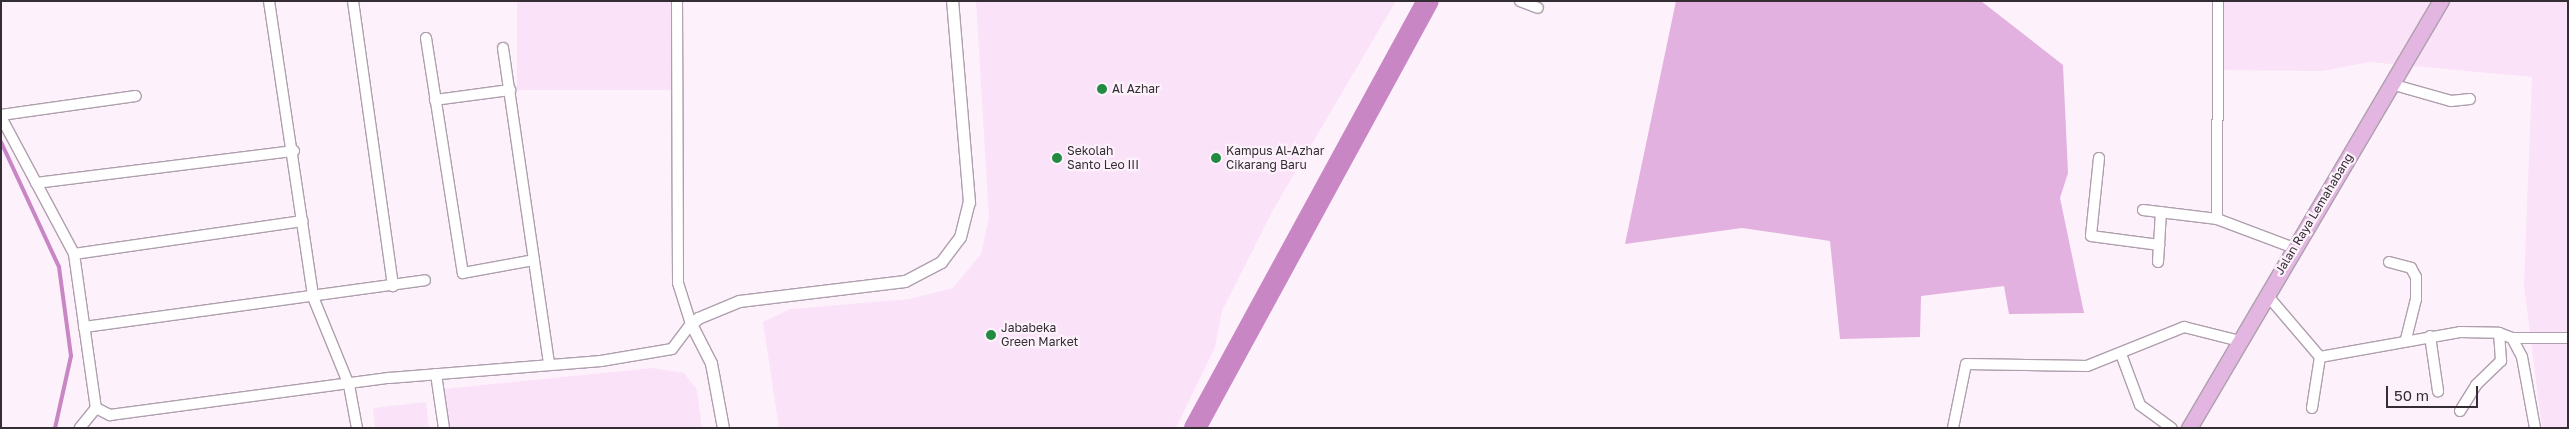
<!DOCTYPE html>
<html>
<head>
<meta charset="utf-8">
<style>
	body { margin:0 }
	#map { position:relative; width:2569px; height:429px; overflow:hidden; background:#fdf2fc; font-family:"Golos Text",sans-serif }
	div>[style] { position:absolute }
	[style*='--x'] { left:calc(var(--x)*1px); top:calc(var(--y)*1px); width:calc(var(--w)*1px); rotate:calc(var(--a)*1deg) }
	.built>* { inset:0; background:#fae2f8; transform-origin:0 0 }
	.green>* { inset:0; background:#e2b1df }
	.stream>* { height:4px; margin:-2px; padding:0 2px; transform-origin:2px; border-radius:2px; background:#c886c5 }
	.river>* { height:22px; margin:-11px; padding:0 11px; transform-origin:11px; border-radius:11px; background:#c886c5 }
	.roads { filter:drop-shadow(1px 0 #af9fae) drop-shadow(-1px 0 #af9fae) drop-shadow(0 1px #af9fae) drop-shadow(0 -1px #af9fae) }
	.minor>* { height:10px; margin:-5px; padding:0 5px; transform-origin:5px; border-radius:5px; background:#fff }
	.tertiary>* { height:11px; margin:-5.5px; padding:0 5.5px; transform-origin:5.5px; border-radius:5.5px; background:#fff }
	.primary>* { height:15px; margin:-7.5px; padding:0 7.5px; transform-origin:7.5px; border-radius:7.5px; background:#e2b6e0 }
	.dots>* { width:14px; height:14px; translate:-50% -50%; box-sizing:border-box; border:2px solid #fdf2fc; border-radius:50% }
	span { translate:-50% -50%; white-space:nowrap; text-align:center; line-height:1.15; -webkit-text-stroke:4.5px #fdf2fc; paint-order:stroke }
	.poi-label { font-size:12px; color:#342d33 }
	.left { translate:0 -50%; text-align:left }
	.street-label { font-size:12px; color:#342d33 }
	.frame { position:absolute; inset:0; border:2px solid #342d33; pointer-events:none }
	.scale { position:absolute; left:2386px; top:386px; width:92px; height:22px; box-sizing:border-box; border:2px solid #342d33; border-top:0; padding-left:6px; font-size:15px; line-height:18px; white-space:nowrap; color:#342d33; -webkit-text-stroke:4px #fdf2fc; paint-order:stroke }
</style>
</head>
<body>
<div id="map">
	<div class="built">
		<div style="left:517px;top:1px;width:164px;height:89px"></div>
		<div style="clip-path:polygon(976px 1px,1396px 1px,1273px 210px,1222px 311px,1215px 347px,1176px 428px,779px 428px,763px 322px,790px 309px,909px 299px,953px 288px,981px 254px,989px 218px)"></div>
		<div style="clip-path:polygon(2221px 1px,2568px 1px,2568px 428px,2542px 428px,2524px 285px,2532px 77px,2369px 62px,2323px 71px,2216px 70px)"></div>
		<div style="clip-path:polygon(653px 368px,684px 373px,697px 390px,702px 428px,449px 428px,444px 389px)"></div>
		<div style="clip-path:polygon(426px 402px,429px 428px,375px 428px,373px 408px)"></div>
	</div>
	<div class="green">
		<div style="clip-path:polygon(1676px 1px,1981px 1px,2063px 65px,2068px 173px,2060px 198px,2084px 313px,2009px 314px,2004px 286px,1921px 296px,1920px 337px,1840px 339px,1830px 241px,1742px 228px,1625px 244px)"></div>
	</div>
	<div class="stream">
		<div style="--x:1;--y:142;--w:138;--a:65.1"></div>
		<div style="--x:59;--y:267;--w:90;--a:82.3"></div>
		<div style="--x:71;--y:356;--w:74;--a:102.5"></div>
	</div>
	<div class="river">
		<div style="--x:1195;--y:428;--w:486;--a:-61.4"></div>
	</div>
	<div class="roads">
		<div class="minor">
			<div style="--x:269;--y:1;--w:299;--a:81.5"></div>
			<div style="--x:313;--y:297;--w:95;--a:67.8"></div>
			<div style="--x:349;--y:385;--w:44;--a:79.5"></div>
			<div style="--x:353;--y:1;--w:288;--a:82"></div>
			<div style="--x:1520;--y:1;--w:19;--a:21"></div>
			<div style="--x:426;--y:38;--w:238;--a:81.1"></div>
			<div style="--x:463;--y:273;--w:72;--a:-10.4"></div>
			<div style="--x:503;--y:48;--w:320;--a:81.7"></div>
			<div style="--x:2391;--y:84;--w:62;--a:15.8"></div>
			<div style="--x:2451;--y:101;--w:19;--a:-6"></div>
			<div style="--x:435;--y:100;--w:76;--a:-7.6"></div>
			<div style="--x:1;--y:115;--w:136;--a:-8"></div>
			<div style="--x:1;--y:117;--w:155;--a:61.9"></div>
			<div style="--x:74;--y:254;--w:156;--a:81.9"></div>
			<div style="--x:96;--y:408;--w:26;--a:129"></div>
			<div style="--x:2099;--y:158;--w:78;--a:95.9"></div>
			<div style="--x:2091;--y:236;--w:69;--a:7.5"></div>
			<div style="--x:36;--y:183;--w:260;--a:-7.1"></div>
			<div style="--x:2143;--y:210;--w:75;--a:6.9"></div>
			<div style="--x:2217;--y:219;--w:82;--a:20.6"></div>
			<div style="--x:2217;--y:219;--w:218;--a:-89.7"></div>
			<div style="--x:74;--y:254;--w:231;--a:-8.2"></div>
			<div style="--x:2158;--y:262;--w:50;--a:-86.6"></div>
			<div style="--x:2389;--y:262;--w:23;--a:15"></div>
			<div style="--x:2411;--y:268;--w:10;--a:61"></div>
			<div style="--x:2416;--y:277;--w:22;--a:90"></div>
			<div style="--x:2416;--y:299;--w:41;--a:104"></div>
			<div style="--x:2267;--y:295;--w:82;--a:49.5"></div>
			<div style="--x:2320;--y:357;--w:142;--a:-10.1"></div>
			<div style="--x:2460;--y:332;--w:39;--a:1"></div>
			<div style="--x:2499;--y:333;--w:14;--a:21"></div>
			<div style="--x:2512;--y:338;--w:21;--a:62"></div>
			<div style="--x:2522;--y:357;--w:72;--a:79.6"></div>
			<div style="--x:84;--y:327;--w:344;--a:-7.8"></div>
			<div style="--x:2430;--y:336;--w:56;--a:81.7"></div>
			<div style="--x:2512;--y:338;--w:56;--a:0"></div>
			<div style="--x:2121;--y:354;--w:54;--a:69.6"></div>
			<div style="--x:2140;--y:405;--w:39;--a:36"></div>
			<div style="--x:436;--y:374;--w:55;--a:81.6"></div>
			<div style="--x:96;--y:408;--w:16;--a:27"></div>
			<div style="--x:110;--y:415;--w:281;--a:-7.6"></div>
			<div style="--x:389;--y:378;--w:213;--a:-4.6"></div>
			<div style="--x:601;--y:361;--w:72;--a:-9.6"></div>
			<div style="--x:672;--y:349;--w:31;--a:-53"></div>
			<div style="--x:691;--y:324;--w:43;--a:-107.6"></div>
			<div style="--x:678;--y:283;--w:282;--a:-90.2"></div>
			<div style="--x:2312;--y:408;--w:52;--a:-81.1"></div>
			<div style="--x:2460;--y:411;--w:31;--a:-58"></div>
			<div style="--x:2476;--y:385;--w:35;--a:-44"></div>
			<div style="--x:2501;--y:361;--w:28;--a:-94"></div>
			<div style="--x:1953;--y:428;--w:65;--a:-78.5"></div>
			<div style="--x:1966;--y:364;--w:121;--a:0.9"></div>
			<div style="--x:2087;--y:366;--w:105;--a:-21.9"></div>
			<div style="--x:2184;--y:327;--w:58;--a:14"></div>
		</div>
		<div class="tertiary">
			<div style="--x:723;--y:428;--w:66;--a:-100.5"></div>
			<div style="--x:711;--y:363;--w:44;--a:-117.1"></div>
			<div style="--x:691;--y:324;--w:9;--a:-41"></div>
			<div style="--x:698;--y:318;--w:44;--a:-22.5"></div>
			<div style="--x:739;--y:301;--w:167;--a:-6.9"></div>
			<div style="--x:905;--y:281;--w:41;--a:-27.8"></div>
			<div style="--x:941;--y:262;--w:31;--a:-53"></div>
			<div style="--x:960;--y:237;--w:36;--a:-76"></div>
			<div style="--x:969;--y:202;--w:202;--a:-94.8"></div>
		</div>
		<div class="primary">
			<div style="--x:2189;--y:428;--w:496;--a:-59.5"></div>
		</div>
	</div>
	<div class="dots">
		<div style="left:1102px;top:89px;background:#238b41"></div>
		<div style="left:1057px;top:158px;background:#238b41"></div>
		<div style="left:1216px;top:158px;background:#238b41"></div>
		<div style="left:991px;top:335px;background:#238b41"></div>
	</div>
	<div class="poi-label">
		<span class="left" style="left:1112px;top:89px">Al Azhar</span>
		<span class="left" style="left:1067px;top:158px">Sekolah<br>Santo Leo III</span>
		<span class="left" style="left:1226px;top:158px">Kampus Al-Azhar<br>Cikarang Baru</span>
		<span class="left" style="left:1001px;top:335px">Jababeka<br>Green Market</span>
	</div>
	<div class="street-label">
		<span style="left:2314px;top:214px;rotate:-59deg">Jalan Raya Lemahabang</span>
	</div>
	<div class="frame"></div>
	<div class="scale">50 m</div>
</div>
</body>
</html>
